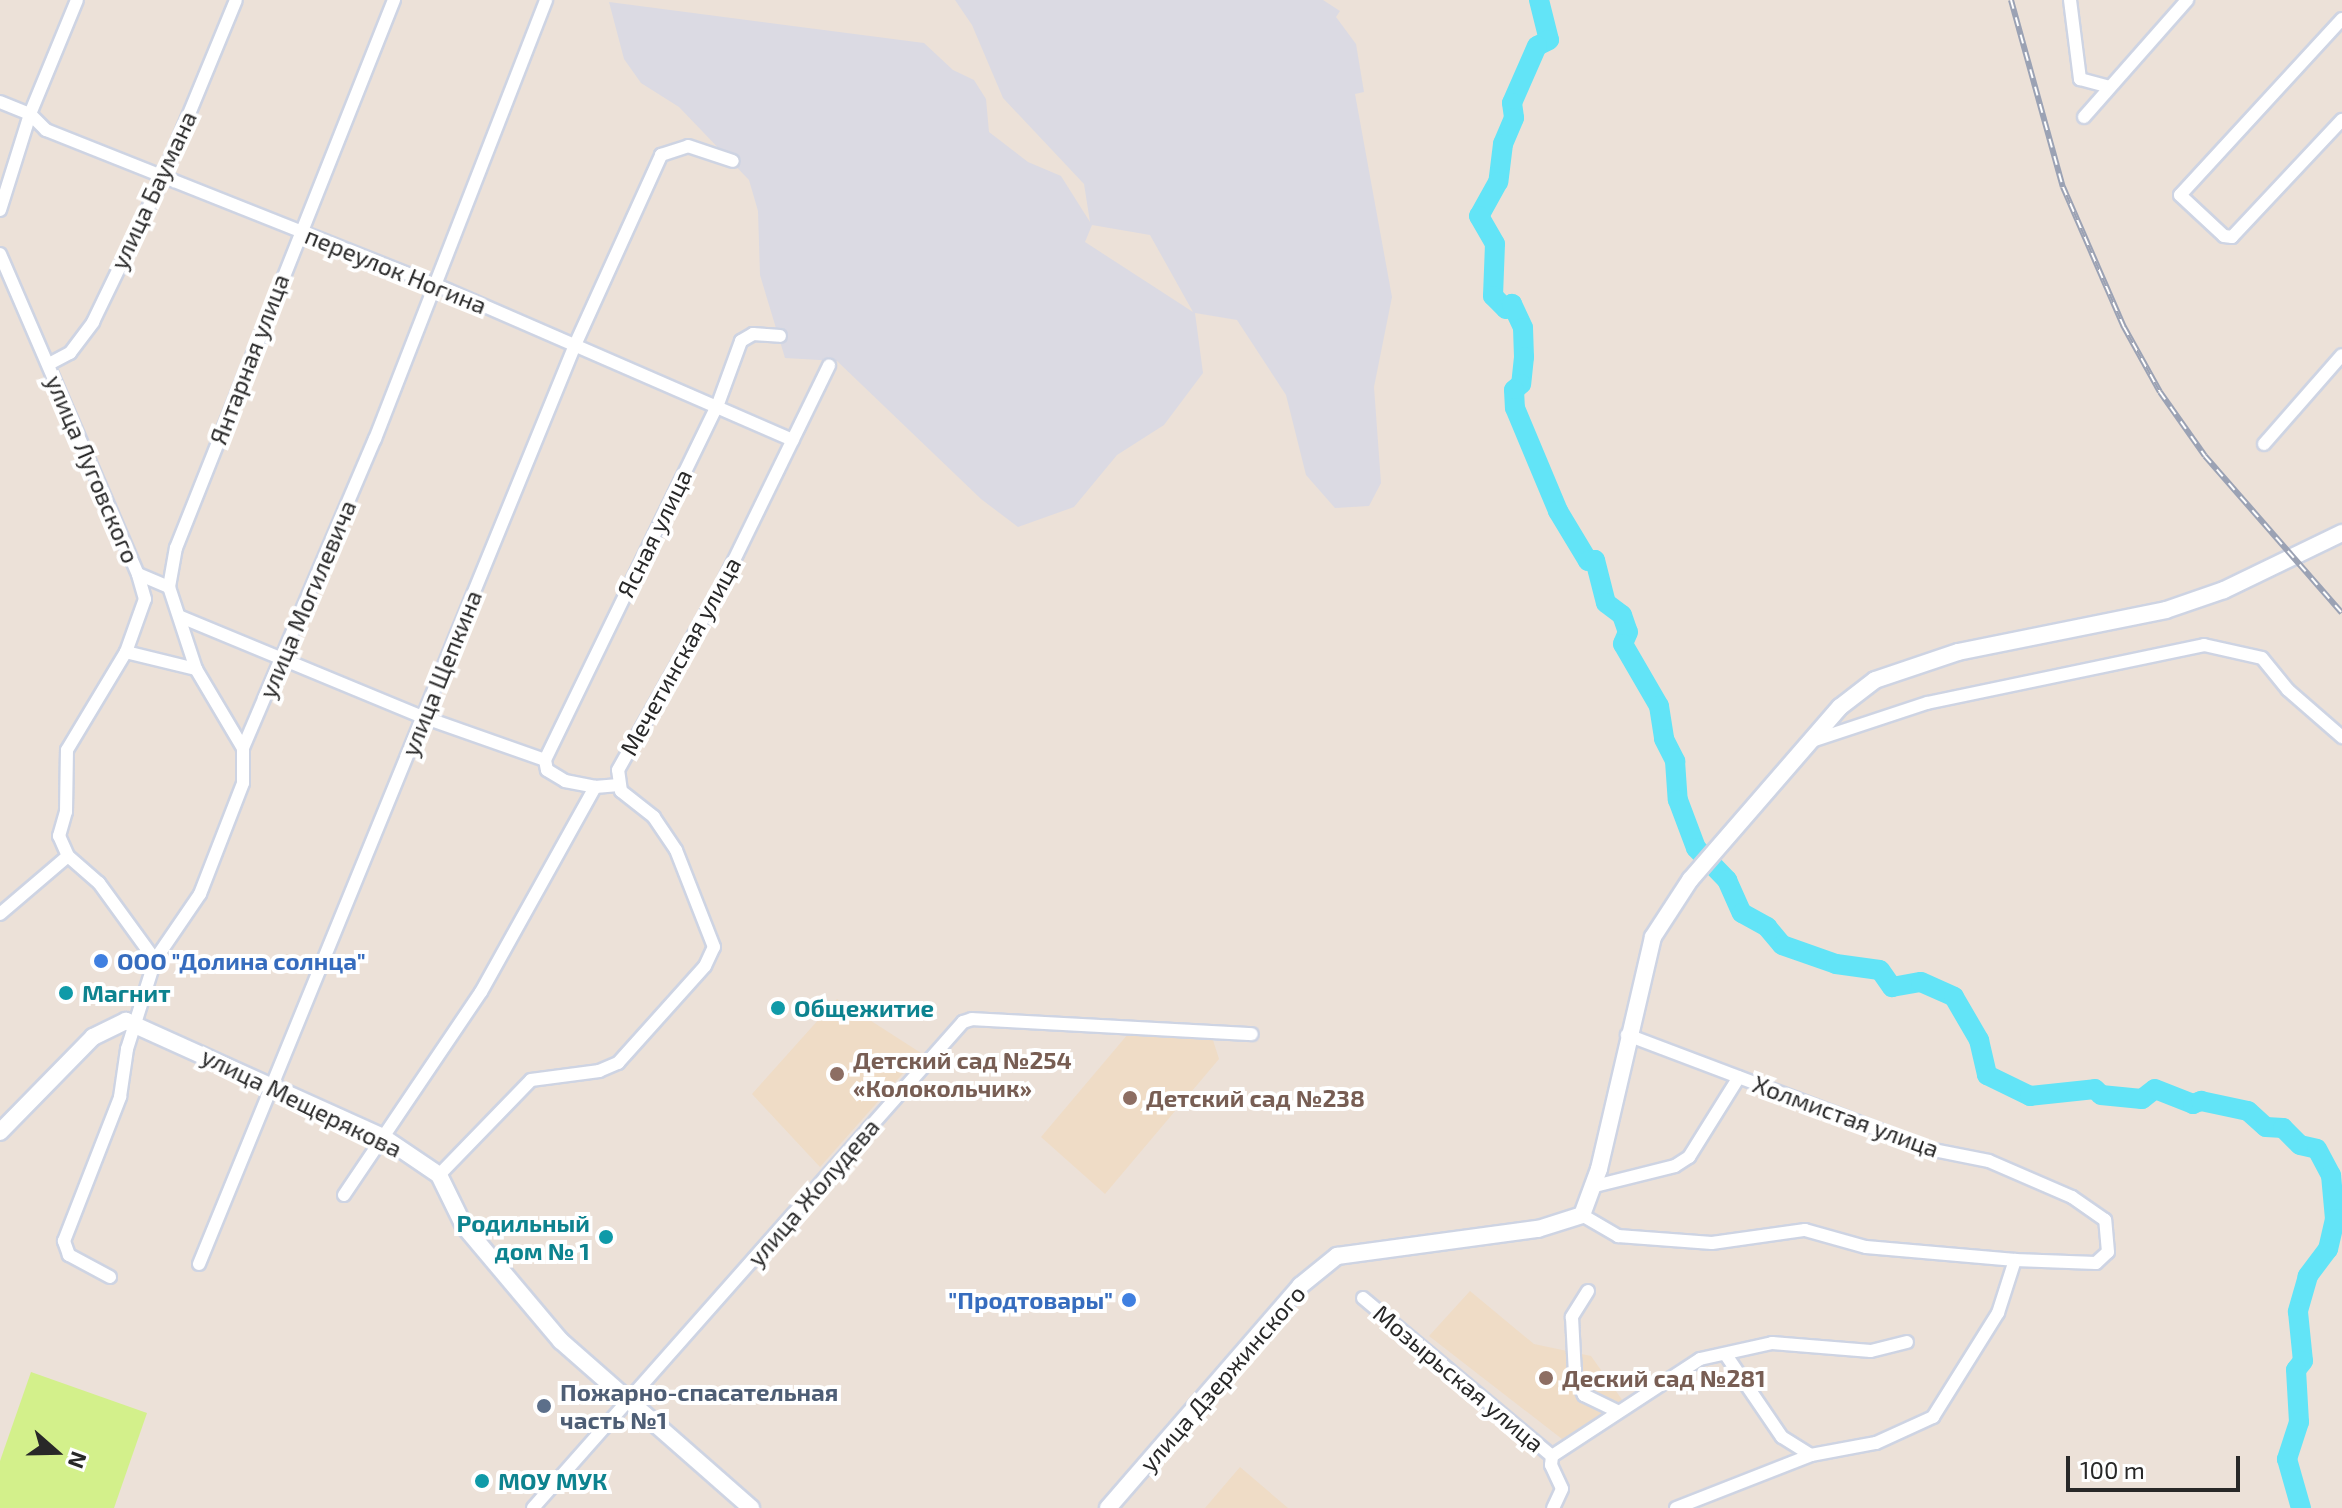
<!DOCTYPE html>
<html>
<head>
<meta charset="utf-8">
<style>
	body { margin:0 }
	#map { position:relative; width:2342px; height:1508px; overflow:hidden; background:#ece1d8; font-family:"Exo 2",sans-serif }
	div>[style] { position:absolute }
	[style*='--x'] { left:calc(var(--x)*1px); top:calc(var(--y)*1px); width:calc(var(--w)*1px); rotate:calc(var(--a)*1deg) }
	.industrial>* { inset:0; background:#dbdae3 }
	.education>* { inset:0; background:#efdcc6 }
	.pitch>* { inset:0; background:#d3f08b }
	.river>* { height:20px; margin:-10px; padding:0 10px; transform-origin:10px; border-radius:10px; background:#62e4f7 }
	.roads { filter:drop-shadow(2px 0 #ced4e3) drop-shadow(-2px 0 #ced4e3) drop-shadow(0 2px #ced4e3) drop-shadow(0 -2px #ced4e3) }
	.minor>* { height:12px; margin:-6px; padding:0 6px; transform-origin:6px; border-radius:6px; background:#fff }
	.tertiary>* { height:16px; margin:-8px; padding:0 8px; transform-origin:8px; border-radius:8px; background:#fff }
	.rail>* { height:6px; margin-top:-3px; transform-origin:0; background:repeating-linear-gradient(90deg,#fff 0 9px,#9ba2b4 0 18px); box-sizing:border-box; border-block:2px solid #9ba2b4 }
	.dots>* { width:22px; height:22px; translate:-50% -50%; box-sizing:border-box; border:4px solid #fff; border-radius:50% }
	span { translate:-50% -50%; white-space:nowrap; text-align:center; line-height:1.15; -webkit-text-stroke:8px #fff; paint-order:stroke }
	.street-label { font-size:24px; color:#282828 }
	.shop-label { font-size:24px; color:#366cbe; font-weight:700 }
	.left { translate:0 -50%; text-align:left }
	.right { translate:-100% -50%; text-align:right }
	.culture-label { font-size:24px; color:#0d838f; font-weight:700 }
	.education-label { font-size:24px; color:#785e54; font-weight:700 }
	.service-label { font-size:24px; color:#4e5e75; font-weight:700 }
	.north { position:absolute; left:16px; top:1412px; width:80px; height:80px; -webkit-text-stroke:6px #fff; paint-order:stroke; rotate:110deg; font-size:22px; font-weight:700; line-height:32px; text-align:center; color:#282828 }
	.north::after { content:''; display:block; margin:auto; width:28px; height:36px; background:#282828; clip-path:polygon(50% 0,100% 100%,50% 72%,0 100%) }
	.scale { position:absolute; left:2066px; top:1456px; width:174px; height:36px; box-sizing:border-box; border:4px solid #282828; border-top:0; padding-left:10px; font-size:24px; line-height:28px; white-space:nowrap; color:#282828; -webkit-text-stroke:6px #fff; paint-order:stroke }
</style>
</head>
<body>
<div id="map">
	<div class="industrial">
		<div style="clip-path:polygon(evenodd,955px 0,1323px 0,1340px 11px,1336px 17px,1356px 44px,1364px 92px,1355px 94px,1392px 297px,1374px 387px,1381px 483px,1369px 506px,1335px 508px,1306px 475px,1286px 395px,1237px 320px,1195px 313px,1203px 373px,1164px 425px,1117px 455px,1074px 507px,1018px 527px,981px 499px,837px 361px,785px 358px,760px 275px,758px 211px,749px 180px,679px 107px,641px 83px,624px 59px,609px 2px,924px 43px,953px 70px,974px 80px,986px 99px,989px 132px,1028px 162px,1061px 176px,1090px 222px,1084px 184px,1003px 98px,972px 25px,955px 0,1092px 225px,1150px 235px,1193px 312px,1085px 242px,1092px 225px)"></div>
	</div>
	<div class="education">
		<div style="clip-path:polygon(837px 999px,921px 1053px,820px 1167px,752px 1094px)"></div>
		<div style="clip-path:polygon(1128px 1034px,1213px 1040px,1219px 1059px,1105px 1194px,1041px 1137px)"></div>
		<div style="clip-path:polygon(1470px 1291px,1534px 1344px,1591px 1356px,1623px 1401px,1571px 1446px,1429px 1336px)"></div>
		<div style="clip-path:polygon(1240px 1467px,1288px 1508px,1205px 1508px)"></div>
	</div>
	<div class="pitch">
		<div style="clip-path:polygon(31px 1372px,147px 1413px,114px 1508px,0 1508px,0 1461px)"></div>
	</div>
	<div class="river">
		<div style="--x:1539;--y:0;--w:41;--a:76"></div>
		<div style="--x:1549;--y:40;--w:13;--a:153"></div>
		<div style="--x:1537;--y:46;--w:62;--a:113.7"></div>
		<div style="--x:1512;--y:103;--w:15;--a:82"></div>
		<div style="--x:1514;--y:118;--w:28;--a:113"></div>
		<div style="--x:1503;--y:144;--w:38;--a:97"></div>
		<div style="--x:1498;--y:182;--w:39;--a:119"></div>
		<div style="--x:1479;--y:216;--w:32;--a:60"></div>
		<div style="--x:1495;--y:244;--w:52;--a:92.2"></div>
		<div style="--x:1493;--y:296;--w:18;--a:45"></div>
		<div style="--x:1506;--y:309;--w:8;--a:-40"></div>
		<div style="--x:1512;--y:304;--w:26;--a:65"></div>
		<div style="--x:1523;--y:328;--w:29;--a:88"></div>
		<div style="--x:1524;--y:357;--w:27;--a:96"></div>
		<div style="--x:1521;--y:384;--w:9;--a:139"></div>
		<div style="--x:1514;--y:390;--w:18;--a:87"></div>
		<div style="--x:1515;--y:408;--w:112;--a:67.3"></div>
		<div style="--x:1558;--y:511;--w:58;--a:59"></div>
		<div style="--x:1588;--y:561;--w:7;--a:-8"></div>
		<div style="--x:1595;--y:560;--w:44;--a:75.7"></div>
		<div style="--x:1606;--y:603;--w:20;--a:37"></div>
		<div style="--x:1622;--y:615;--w:18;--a:71"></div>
		<div style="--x:1628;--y:632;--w:13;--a:113"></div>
		<div style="--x:1623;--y:644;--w:72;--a:59.9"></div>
		<div style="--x:1659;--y:706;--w:33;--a:81"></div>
		<div style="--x:1664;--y:739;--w:25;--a:63"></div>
		<div style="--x:1675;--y:761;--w:39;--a:86"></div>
		<div style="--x:1678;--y:800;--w:51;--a:69.4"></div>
		<div style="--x:1696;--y:848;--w:45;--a:45.9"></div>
		<div style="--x:1727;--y:880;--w:36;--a:66"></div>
		<div style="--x:1742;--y:913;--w:29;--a:29"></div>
		<div style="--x:1767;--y:927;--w:23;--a:50"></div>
		<div style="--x:1782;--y:945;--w:57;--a:19.4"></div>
		<div style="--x:1836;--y:964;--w:44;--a:7.8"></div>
		<div style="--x:1880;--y:970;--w:21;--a:55"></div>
		<div style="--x:1892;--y:987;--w:29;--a:-10"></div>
		<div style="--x:1921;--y:982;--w:36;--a:24"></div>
		<div style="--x:1954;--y:997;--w:50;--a:59.8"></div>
		<div style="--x:1979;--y:1040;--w:36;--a:77"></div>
		<div style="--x:1987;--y:1075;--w:48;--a:26"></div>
		<div style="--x:2030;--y:1096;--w:65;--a:-6.1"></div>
		<div style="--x:2095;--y:1089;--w:8;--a:45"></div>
		<div style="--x:2101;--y:1095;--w:41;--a:5.6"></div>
		<div style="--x:2142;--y:1099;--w:16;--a:-38"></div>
		<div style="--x:2155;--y:1089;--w:41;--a:21.5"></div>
		<div style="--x:2193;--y:1104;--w:9;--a:-21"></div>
		<div style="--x:2201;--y:1101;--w:48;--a:12"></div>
		<div style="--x:2248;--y:1111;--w:24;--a:42"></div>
		<div style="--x:2266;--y:1127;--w:17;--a:3"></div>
		<div style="--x:2283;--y:1128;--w:24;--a:45"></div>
		<div style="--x:2300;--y:1145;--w:17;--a:13"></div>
		<div style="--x:2317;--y:1149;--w:30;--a:62"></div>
		<div style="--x:2331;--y:1175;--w:44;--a:84.8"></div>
		<div style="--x:2335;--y:1219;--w:31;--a:103"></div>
		<div style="--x:2328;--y:1249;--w:34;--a:127"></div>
		<div style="--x:2308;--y:1276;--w:37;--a:106"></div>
		<div style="--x:2298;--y:1312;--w:49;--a:84.2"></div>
		<div style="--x:2303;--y:1361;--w:11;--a:128"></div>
		<div style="--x:2296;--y:1370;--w:52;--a:86.7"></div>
		<div style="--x:2299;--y:1422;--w:39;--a:108"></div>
		<div style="--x:2287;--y:1459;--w:51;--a:74.1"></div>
	</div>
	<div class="roads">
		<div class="minor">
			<div style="--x:2070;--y:0;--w:80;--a:82.8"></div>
			<div style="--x:2080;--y:79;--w:30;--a:15"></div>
			<div style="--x:2342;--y:19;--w:239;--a:132.6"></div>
			<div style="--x:2180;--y:195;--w:60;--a:43"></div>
			<div style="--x:2224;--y:236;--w:8;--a:7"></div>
			<div style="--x:2232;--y:237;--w:161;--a:-46.8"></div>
			<div style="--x:0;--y:102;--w:32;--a:22"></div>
			<div style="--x:30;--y:114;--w:23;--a:45"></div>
			<div style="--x:46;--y:130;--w:420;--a:21.7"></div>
			<div style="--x:436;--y:285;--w:389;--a:23.5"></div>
			<div style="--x:2084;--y:117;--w:156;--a:-48.6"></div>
			<div style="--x:0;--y:210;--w:101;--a:-72.6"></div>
			<div style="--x:30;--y:114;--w:123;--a:-67.6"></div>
			<div style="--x:0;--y:254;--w:348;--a:66.7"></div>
			<div style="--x:138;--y:574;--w:34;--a:23"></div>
			<div style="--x:169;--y:587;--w:86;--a:71.8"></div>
			<div style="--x:196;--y:669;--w:92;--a:59.3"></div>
			<div style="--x:49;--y:364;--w:24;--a:-28"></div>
			<div style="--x:70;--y:353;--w:39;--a:-53"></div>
			<div style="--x:93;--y:322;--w:161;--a:-64.2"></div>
			<div style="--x:163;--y:177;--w:191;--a:-67.6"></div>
			<div style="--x:2264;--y:444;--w:118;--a:-48.8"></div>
			<div style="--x:169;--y:587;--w:40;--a:-80"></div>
			<div style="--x:176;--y:548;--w:590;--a:-68.31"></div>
			<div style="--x:181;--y:617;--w:262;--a:22.5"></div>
			<div style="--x:423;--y:717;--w:129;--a:19.4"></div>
			<div style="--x:126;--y:652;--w:56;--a:-70.3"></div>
			<div style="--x:145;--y:599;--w:26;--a:-106"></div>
			<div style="--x:1812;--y:741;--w:121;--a:-18.3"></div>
			<div style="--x:1927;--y:703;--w:283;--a:-11.8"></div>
			<div style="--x:2204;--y:645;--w:59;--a:12.6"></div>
			<div style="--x:2262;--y:658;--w:41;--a:50.9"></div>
			<div style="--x:2288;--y:690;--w:72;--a:41"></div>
			<div style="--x:545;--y:760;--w:396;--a:-64.1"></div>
			<div style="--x:718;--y:404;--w:67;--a:-69.9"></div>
			<div style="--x:741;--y:341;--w:14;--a:-30"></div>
			<div style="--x:753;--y:334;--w:27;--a:4"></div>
			<div style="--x:545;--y:760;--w:10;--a:79"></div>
			<div style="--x:547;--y:770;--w:21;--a:31"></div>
			<div style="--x:565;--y:781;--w:31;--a:11"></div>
			<div style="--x:595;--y:787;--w:24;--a:-5"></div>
			<div style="--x:68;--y:856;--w:41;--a:41.1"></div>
			<div style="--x:99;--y:883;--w:95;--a:54"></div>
			<div style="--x:0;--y:914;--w:89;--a:-40.5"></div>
			<div style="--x:68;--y:856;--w:22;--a:-114"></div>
			<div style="--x:59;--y:836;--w:25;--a:-74"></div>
			<div style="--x:66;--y:812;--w:62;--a:-89.1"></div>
			<div style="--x:67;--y:750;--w:114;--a:-59"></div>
			<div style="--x:126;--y:652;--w:72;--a:13.7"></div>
			<div style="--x:439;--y:1175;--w:132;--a:-45.9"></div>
			<div style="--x:531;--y:1080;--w:69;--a:-7.5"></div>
			<div style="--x:599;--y:1071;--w:21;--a:-23"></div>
			<div style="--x:618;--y:1063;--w:130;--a:-48.1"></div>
			<div style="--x:705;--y:966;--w:21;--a:-65"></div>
			<div style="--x:714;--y:947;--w:104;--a:-111.4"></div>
			<div style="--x:676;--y:850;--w:40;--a:-124"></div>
			<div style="--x:654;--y:817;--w:42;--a:-141.8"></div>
			<div style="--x:621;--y:791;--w:21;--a:-98"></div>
			<div style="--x:618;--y:770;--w:206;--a:-60.6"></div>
			<div style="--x:719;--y:591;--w:251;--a:-64"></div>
			<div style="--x:1595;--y:1186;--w:82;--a:-14"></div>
			<div style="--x:1675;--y:1166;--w:17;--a:-33"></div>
			<div style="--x:1689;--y:1157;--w:94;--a:-58"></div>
			<div style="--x:344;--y:1195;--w:245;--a:-56"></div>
			<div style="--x:481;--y:992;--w:235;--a:-60.9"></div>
			<div style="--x:1582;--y:1215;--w:42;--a:30.3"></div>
			<div style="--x:1618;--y:1236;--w:94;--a:4.3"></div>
			<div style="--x:1712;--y:1243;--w:94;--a:-8"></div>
			<div style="--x:1805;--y:1230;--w:63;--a:15.6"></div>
			<div style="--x:1866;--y:1247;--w:150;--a:5"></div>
			<div style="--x:2015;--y:1260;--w:81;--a:2.1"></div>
			<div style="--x:2096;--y:1263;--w:16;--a:-43"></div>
			<div style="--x:2108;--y:1252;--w:32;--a:-95"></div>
			<div style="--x:2105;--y:1220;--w:40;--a:-145.1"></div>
			<div style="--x:2072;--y:1197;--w:90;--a:-156.6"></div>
			<div style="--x:1989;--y:1161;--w:61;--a:-168.7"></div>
			<div style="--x:1929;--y:1149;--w:323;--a:-159.3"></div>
			<div style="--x:199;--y:1264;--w:993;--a:-67.75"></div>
			<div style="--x:575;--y:345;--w:209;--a:-65.6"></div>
			<div style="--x:661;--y:155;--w:28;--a:-18"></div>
			<div style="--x:688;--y:146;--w:47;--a:18.4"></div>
			<div style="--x:110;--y:1277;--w:47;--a:-151.8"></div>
			<div style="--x:69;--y:1255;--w:15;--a:-110"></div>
			<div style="--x:64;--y:1241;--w:155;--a:-68.7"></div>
			<div style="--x:120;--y:1097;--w:49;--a:-81.7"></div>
			<div style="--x:127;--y:1049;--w:93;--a:-72.5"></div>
			<div style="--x:155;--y:960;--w:80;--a:-55.7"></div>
			<div style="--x:200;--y:894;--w:119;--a:-68.8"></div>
			<div style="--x:243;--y:783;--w:35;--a:-90"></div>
			<div style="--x:243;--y:748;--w:336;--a:-66.9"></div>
			<div style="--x:375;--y:439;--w:471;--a:-68.7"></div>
			<div style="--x:1588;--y:1291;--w:31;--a:122"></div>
			<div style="--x:1572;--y:1317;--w:58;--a:87"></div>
			<div style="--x:1575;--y:1375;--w:22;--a:66"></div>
			<div style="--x:1584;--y:1395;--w:37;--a:26"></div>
			<div style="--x:1363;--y:1298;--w:246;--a:39.9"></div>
			<div style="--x:1552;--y:1456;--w:177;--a:-33.2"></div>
			<div style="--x:1700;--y:1359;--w:74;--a:-12.5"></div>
			<div style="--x:1772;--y:1343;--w:99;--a:4.6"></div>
			<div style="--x:1871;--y:1351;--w:37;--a:-14"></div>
			<div style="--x:1726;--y:1355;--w:99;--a:55.7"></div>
			<div style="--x:1782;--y:1437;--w:34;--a:32"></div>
			<div style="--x:1552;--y:1456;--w:9;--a:96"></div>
			<div style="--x:1551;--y:1465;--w:26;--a:65"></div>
			<div style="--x:1562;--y:1489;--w:21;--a:115"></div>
			<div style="--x:533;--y:1508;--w:649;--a:-48.5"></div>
			<div style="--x:963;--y:1022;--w:9;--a:-18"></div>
			<div style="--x:972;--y:1019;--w:280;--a:3.1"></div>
			<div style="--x:1676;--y:1508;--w:145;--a:-21.4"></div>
			<div style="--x:1811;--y:1455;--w:66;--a:-10.5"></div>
			<div style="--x:1876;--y:1443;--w:63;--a:-24.5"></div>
			<div style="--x:1933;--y:1417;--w:123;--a:-58"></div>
			<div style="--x:1998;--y:1313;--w:56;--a:-72.2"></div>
		</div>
		<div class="tertiary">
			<div style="--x:0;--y:1132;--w:133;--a:-45.6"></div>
			<div style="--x:93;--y:1037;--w:37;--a:-26"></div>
			<div style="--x:126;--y:1021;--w:282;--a:24.3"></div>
			<div style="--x:383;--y:1137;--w:68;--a:34.2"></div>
			<div style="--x:439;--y:1175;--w:57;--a:63.9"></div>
			<div style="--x:464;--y:1226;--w:150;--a:49.9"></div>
			<div style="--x:561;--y:1341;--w:253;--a:41.3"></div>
			<div style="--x:1108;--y:1508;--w:294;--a:-49.1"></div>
			<div style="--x:1300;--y:1286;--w:48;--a:-39"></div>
			<div style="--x:1337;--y:1256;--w:203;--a:-7.7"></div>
			<div style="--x:1538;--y:1229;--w:46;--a:-17.7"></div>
			<div style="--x:1582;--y:1215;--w:49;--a:-69.7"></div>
			<div style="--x:1599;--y:1169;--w:238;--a:-76.9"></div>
			<div style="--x:1653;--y:937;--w:68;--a:-57"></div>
			<div style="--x:1690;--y:880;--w:229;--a:-49.1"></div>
			<div style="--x:1840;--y:707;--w:44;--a:-37.6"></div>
			<div style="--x:1875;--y:680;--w:88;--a:-18.6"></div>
			<div style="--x:1958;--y:652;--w:212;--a:-11.4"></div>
			<div style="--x:2166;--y:610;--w:61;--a:-19"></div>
			<div style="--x:2224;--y:590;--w:131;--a:-25.8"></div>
		</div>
	</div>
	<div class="rail">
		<div style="--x:2011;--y:0;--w:194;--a:74.5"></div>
		<div style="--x:2063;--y:187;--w:153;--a:66.5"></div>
		<div style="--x:2124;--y:327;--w:74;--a:61"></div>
		<div style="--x:2160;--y:392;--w:78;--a:54.9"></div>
		<div style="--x:2205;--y:456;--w:208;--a:48.9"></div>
	</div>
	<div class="dots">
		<div style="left:101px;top:961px;background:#3f7fe0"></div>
		<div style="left:66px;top:993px;background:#0f9aa8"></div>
		<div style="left:778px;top:1008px;background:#0f9aa8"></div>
		<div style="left:837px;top:1074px;background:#8d6e63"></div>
		<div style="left:1130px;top:1098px;background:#8d6e63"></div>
		<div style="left:606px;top:1237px;background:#0f9aa8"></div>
		<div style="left:1129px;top:1300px;background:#3f7fe0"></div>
		<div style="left:1546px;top:1378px;background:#8d6e63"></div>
		<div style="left:544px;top:1406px;background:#5c6f8a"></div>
		<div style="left:482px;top:1481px;background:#0f9aa8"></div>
	</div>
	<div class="street-label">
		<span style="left:153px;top:190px;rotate:-65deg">улица Баумана</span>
		<span style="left:396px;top:270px;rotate:22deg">переулок Ногина</span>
		<span style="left:249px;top:359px;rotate:-69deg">Янтарная улица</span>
		<span style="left:93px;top:469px;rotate:67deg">улица Луговского</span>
		<span style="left:654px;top:533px;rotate:-64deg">Ясная улица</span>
		<span style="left:307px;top:599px;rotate:-67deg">улица Могилевича</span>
		<span style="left:680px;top:656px;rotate:-61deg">Мечетинская улица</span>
		<span style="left:441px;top:673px;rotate:-68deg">улица Щепкина</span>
		<span style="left:302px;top:1102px;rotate:26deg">улица Мещерякова</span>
		<span style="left:1846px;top:1116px;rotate:20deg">Холмистая улица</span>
		<span style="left:813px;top:1192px;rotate:-49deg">улица Жолудева</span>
		<span style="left:1222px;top:1378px;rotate:-49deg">улица Дзержинского</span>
		<span style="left:1459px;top:1378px;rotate:40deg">Мозырьская улица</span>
	</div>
	<div class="shop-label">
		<span class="left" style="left:117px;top:961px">ООО "Долина солнца"</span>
		<span class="right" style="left:1113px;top:1300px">"Продтовары"</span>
	</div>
	<div class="culture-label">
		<span class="left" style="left:82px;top:993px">Магнит</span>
		<span class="left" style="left:794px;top:1008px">Общежитие</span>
		<span class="right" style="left:590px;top:1237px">Родильный<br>дом № 1</span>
		<span class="left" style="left:498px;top:1481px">МОУ МУК</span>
	</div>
	<div class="education-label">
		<span class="left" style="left:853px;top:1074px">Детский сад №254<br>«Колокольчик»</span>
		<span class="left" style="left:1146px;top:1098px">Детский сад №238</span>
		<span class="left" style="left:1562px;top:1378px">Деский сад №281</span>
	</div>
	<div class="service-label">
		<span class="left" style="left:560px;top:1406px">Пожарно-спасательная<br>часть №1</span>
	</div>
	<div class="north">N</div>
	<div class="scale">100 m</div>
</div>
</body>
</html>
